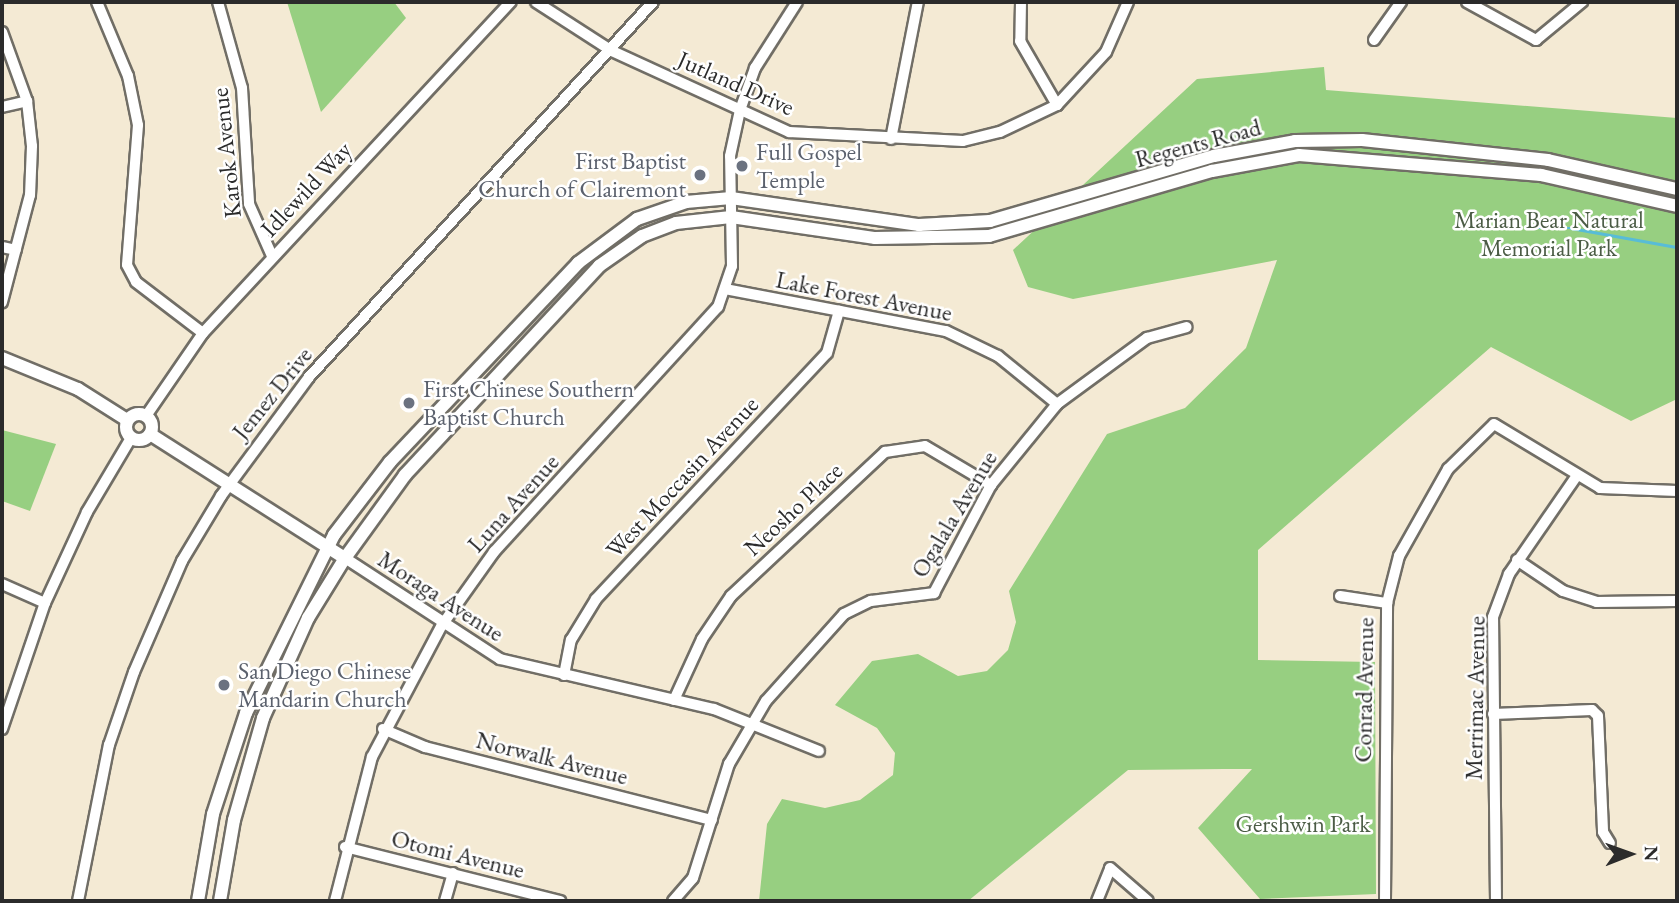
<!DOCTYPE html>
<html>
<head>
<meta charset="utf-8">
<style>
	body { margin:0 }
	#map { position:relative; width:1679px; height:903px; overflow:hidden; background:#f4ead4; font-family:"EB Garamond",serif }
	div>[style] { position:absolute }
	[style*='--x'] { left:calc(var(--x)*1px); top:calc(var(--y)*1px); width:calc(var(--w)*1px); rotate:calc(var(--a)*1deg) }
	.green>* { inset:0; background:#97cf81 }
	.stream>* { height:2.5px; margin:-1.25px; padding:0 1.25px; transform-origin:1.25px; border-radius:1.25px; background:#58bcd7 }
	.roads { filter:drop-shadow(2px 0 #716e66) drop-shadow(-2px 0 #716e66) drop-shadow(0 2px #716e66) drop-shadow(0 -2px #716e66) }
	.minor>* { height:10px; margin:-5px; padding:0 5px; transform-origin:5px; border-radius:5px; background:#fff }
	.major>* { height:12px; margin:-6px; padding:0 6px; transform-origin:6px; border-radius:6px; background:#fff }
	.major>.ring { margin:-6px; padding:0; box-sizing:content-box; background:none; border:12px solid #fff; border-radius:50% }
	.dots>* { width:19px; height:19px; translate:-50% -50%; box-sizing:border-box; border:4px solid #fff; border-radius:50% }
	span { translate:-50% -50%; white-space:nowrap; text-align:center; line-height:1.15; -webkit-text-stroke:5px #fff; paint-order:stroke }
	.street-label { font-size:24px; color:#2b2b2b }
	.worship-label { font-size:24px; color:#5b616d }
	.left { translate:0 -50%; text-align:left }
	.right { translate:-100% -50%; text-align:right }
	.park-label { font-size:24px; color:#4b5c45 }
	.frame { position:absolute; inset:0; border:4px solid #2b2b2b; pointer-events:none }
	.north { position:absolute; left:1595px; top:819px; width:70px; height:70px; -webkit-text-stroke:5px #fff; paint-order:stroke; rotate:89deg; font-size:19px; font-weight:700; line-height:28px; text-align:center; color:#2b2b2b }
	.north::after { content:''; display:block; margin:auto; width:24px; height:32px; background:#2b2b2b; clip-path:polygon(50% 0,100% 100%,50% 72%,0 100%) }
</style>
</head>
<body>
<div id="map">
	<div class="green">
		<div style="clip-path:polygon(287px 2px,394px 2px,406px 18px,321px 112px)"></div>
		<div style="clip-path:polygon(1324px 67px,1326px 90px,1677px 118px,1677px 399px,1631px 421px,1491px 347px,1258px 550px,1258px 660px,1375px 662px,1376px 894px,1260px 899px,1198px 828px,1252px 769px,1224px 769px,1128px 770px,968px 901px,759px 901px,767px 824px,782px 799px,825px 808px,860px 800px,893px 775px,895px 753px,877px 728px,835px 705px,872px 661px,918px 654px,958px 676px,987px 671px,1008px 650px,1016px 622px,1009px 591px,1107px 434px,1185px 408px,1246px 348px,1277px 260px,1073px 299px,1028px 287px,1013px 250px,1197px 79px)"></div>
		<div style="clip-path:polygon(2px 430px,56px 444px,30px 511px,2px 501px)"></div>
	</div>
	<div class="stream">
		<div style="--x:1525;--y:228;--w:46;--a:0"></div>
		<div style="--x:1571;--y:228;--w:108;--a:10.2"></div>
	</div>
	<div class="roads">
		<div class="minor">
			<div style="--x:97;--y:2;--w:80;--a:67.3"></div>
			<div style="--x:128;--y:76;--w:50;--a:78.5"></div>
			<div style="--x:138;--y:125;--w:140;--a:94.5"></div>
			<div style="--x:127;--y:265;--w:19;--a:62"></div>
			<div style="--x:136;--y:282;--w:84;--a:37.3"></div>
			<div style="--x:218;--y:2;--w:89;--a:74.4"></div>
			<div style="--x:242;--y:88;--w:116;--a:86.5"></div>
			<div style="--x:249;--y:204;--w:57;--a:66.1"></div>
			<div style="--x:536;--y:2;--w:90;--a:32.8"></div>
			<div style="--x:612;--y:51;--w:195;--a:24.6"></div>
			<div style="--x:789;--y:132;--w:174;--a:3"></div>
			<div style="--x:963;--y:141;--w:38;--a:-14"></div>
			<div style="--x:1000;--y:132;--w:63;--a:-25.3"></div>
			<div style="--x:1057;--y:105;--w:72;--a:-47.2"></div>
			<div style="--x:1106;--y:52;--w:55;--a:-66.3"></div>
			<div style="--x:1021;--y:2;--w:39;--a:91"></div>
			<div style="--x:1020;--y:41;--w:74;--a:60"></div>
			<div style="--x:1467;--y:2;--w:79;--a:28.8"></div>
			<div style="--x:1536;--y:40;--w:60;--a:-39.6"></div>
			<div style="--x:2;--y:32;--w:73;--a:70.1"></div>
			<div style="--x:27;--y:101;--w:45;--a:83.7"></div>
			<div style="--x:32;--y:146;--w:49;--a:92.3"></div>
			<div style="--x:30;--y:195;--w:111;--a:104.7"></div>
			<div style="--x:1374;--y:40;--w:47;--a:-54.6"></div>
			<div style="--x:2;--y:107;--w:26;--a:-13"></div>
			<div style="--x:891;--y:139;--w:140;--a:-78.9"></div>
			<div style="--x:2;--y:247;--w:14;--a:12"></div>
			<div style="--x:725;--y:289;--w:225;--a:10.8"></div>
			<div style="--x:946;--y:331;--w:58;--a:25.7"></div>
			<div style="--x:998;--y:356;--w:76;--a:39.1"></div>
			<div style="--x:146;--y:416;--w:101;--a:-55.5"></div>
			<div style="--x:203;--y:333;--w:452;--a:-47.1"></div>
			<div style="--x:345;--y:558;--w:185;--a:33.1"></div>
			<div style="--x:500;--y:659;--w:220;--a:13.2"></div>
			<div style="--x:714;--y:709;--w:113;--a:21.8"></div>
			<div style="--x:1517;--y:560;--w:55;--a:34"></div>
			<div style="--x:1563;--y:591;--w:35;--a:18"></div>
			<div style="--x:1596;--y:602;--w:81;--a:-0.7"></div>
			<div style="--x:2;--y:584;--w:47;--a:23.8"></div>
			<div style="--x:1340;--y:596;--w:48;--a:8.5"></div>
			<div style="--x:564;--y:675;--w:36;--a:-79"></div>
			<div style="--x:571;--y:640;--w:48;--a:-58.6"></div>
			<div style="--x:596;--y:599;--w:337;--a:-46.8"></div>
			<div style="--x:827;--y:353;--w:44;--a:-74.1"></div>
			<div style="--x:674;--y:700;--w:67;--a:-65.3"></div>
			<div style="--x:702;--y:639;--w:52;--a:-56"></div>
			<div style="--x:731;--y:596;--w:211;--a:-43.1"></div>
			<div style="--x:885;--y:452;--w:40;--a:-8.5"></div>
			<div style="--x:925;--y:446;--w:77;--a:30.6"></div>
			<div style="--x:1493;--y:714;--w:99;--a:-2.3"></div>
			<div style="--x:1592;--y:710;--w:8;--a:45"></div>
			<div style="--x:1598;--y:716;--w:116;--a:87.5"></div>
			<div style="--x:1603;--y:832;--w:13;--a:58"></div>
			<div style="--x:2;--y:729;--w:133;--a:-71.2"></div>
			<div style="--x:45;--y:603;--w:100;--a:-65.2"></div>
			<div style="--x:87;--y:512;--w:86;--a:-59.3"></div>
			<div style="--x:383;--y:729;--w:46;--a:23.2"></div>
			<div style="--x:425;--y:747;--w:296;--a:14.3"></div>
			<div style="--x:345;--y:847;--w:222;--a:14.1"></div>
			<div style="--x:78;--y:901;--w:159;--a:-78.8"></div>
			<div style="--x:109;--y:745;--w:77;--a:-71.1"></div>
			<div style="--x:134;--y:672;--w:121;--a:-66.6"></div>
			<div style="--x:182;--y:561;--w:76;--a:-59"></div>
			<div style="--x:221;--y:496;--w:148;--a:-53.5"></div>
			<div style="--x:309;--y:377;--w:509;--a:-47.47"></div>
			<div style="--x:335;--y:901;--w:149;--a:-75.6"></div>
			<div style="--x:372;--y:757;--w:149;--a:-62.1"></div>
			<div style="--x:442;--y:625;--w:90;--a:-54.5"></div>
			<div style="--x:494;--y:552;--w:332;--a:-47.6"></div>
			<div style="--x:718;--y:307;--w:43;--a:-71.1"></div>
			<div style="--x:732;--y:266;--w:110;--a:-91"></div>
			<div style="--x:730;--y:156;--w:47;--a:-77.7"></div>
			<div style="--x:740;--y:110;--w:45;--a:-70.3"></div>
			<div style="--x:755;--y:68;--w:78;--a:-57.5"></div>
			<div style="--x:445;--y:901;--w:29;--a:-74"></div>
			<div style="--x:673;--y:901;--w:30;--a:-49"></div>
			<div style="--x:693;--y:878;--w:120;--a:-72.5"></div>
			<div style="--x:729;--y:764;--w:73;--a:-59.6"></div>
			<div style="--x:766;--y:701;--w:117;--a:-48.1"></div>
			<div style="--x:844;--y:614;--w:30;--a:-26"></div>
			<div style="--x:871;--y:601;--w:64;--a:-7.2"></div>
			<div style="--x:934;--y:593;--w:122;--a:-62.2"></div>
			<div style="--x:991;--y:485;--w:104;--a:-50.8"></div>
			<div style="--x:1057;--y:404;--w:112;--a:-36.3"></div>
			<div style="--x:1147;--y:338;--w:41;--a:-15.4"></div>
			<div style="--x:1097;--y:901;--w:35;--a:-68"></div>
			<div style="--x:1110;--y:868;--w:50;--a:41"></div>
			<div style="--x:1385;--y:901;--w:298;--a:-89.6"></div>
			<div style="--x:1387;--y:603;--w:49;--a:-75.7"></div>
			<div style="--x:1399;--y:556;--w:100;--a:-60.6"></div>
			<div style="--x:1448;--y:469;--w:64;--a:-44.4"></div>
			<div style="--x:1494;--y:424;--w:124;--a:31.1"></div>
			<div style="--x:1600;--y:488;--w:77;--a:2.2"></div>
			<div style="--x:1496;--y:901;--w:284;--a:-90.6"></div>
			<div style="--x:1493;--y:617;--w:46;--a:-69.6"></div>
			<div style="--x:1509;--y:574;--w:118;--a:-55.4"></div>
		</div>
		<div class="major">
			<div style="--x:2;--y:358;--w:82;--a:22.2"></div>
			<div style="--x:78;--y:389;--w:58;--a:32.3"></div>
			<div class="ring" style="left:126px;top:414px;width:14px;height:14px"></div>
			<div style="--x:150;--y:434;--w:231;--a:32.5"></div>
			<div style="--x:198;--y:901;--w:88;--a:-80.2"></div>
			<div style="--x:213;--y:814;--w:106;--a:-71.9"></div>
			<div style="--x:246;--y:713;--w:199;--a:-63.7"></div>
			<div style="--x:334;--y:535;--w:92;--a:-52.5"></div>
			<div style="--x:390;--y:462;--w:274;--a:-46.6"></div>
			<div style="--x:578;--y:263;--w:74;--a:-36.7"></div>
			<div style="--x:637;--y:219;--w:52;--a:-19.1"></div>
			<div style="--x:686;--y:202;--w:45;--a:-5.1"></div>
			<div style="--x:731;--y:198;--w:190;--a:8.2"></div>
			<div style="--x:919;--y:225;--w:71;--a:-3.2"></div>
			<div style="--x:990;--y:221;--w:233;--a:-16.2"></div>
			<div style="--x:1214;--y:156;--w:82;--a:-10.5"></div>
			<div style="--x:1295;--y:141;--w:67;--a:-0.9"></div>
			<div style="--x:1362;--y:140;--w:187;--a:6.1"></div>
			<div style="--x:1548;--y:160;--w:132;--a:12.7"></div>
			<div style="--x:220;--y:901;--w:82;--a:-80.2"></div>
			<div style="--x:234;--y:820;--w:106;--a:-74.1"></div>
			<div style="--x:263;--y:718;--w:110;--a:-65.8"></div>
			<div style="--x:308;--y:618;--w:70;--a:-58.3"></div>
			<div style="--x:345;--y:558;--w:102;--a:-54.1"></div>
			<div style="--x:405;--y:475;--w:285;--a:-47.1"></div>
			<div style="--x:599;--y:266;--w:52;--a:-34.9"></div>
			<div style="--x:642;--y:236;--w:36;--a:-21"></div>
			<div style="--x:676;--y:223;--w:55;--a:-6.2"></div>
			<div style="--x:731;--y:217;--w:146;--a:8.3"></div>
			<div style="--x:875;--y:238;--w:114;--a:-1"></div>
			<div style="--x:989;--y:236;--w:232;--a:-16.3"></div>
			<div style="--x:1212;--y:171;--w:88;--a:-10.4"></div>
			<div style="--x:1299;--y:155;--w:243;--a:4.7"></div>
			<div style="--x:1541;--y:175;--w:139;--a:12.8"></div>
		</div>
	</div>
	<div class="dots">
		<div style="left:742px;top:166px;background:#6b7280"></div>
		<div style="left:700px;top:175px;background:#6b7280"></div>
		<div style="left:409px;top:403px;background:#6b7280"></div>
		<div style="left:224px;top:685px;background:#6b7280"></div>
	</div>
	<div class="street-label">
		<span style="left:736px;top:83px;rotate:24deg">Jutland Drive</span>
		<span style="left:1198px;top:143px;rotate:-15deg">Regents Road</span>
		<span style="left:226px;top:153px;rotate:-96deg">Karok Avenue</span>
		<span style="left:306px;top:189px;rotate:-47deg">Idlewild Way</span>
		<span style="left:864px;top:296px;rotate:11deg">Lake Forest Avenue</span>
		<span style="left:272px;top:393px;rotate:-51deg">Jemez Drive</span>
		<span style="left:682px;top:477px;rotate:-47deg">West Moccasin Avenue</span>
		<span style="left:513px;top:503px;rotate:-48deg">Luna Avenue</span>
		<span style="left:793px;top:509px;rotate:-43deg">Neosho Place</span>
		<span style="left:954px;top:514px;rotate:-59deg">Ogalala Avenue</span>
		<span style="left:441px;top:596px;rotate:33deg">Moraga Avenue</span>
		<span style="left:1364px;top:690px;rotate:-89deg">Conrad Avenue</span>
		<span style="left:1475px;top:698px;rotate:-89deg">Merrimac Avenue</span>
		<span style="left:552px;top:758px;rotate:14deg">Norwalk Avenue</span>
		<span style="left:458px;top:854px;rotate:14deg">Otomi Avenue</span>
	</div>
	<div class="worship-label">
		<span class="left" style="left:756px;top:166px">Full Gospel<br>Temple</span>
		<span class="right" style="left:686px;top:175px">First Baptist<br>Church of Clairemont</span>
		<span class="left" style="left:423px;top:403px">First Chinese Southern<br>Baptist Church</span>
		<span class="left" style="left:238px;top:685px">San Diego Chinese<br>Mandarin Church</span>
	</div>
	<div class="park-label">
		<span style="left:1549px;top:234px">Marian Bear Natural<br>Memorial Park</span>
		<span style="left:1303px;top:824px">Gershwin Park</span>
	</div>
	<div class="frame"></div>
	<div class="north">N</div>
</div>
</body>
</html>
